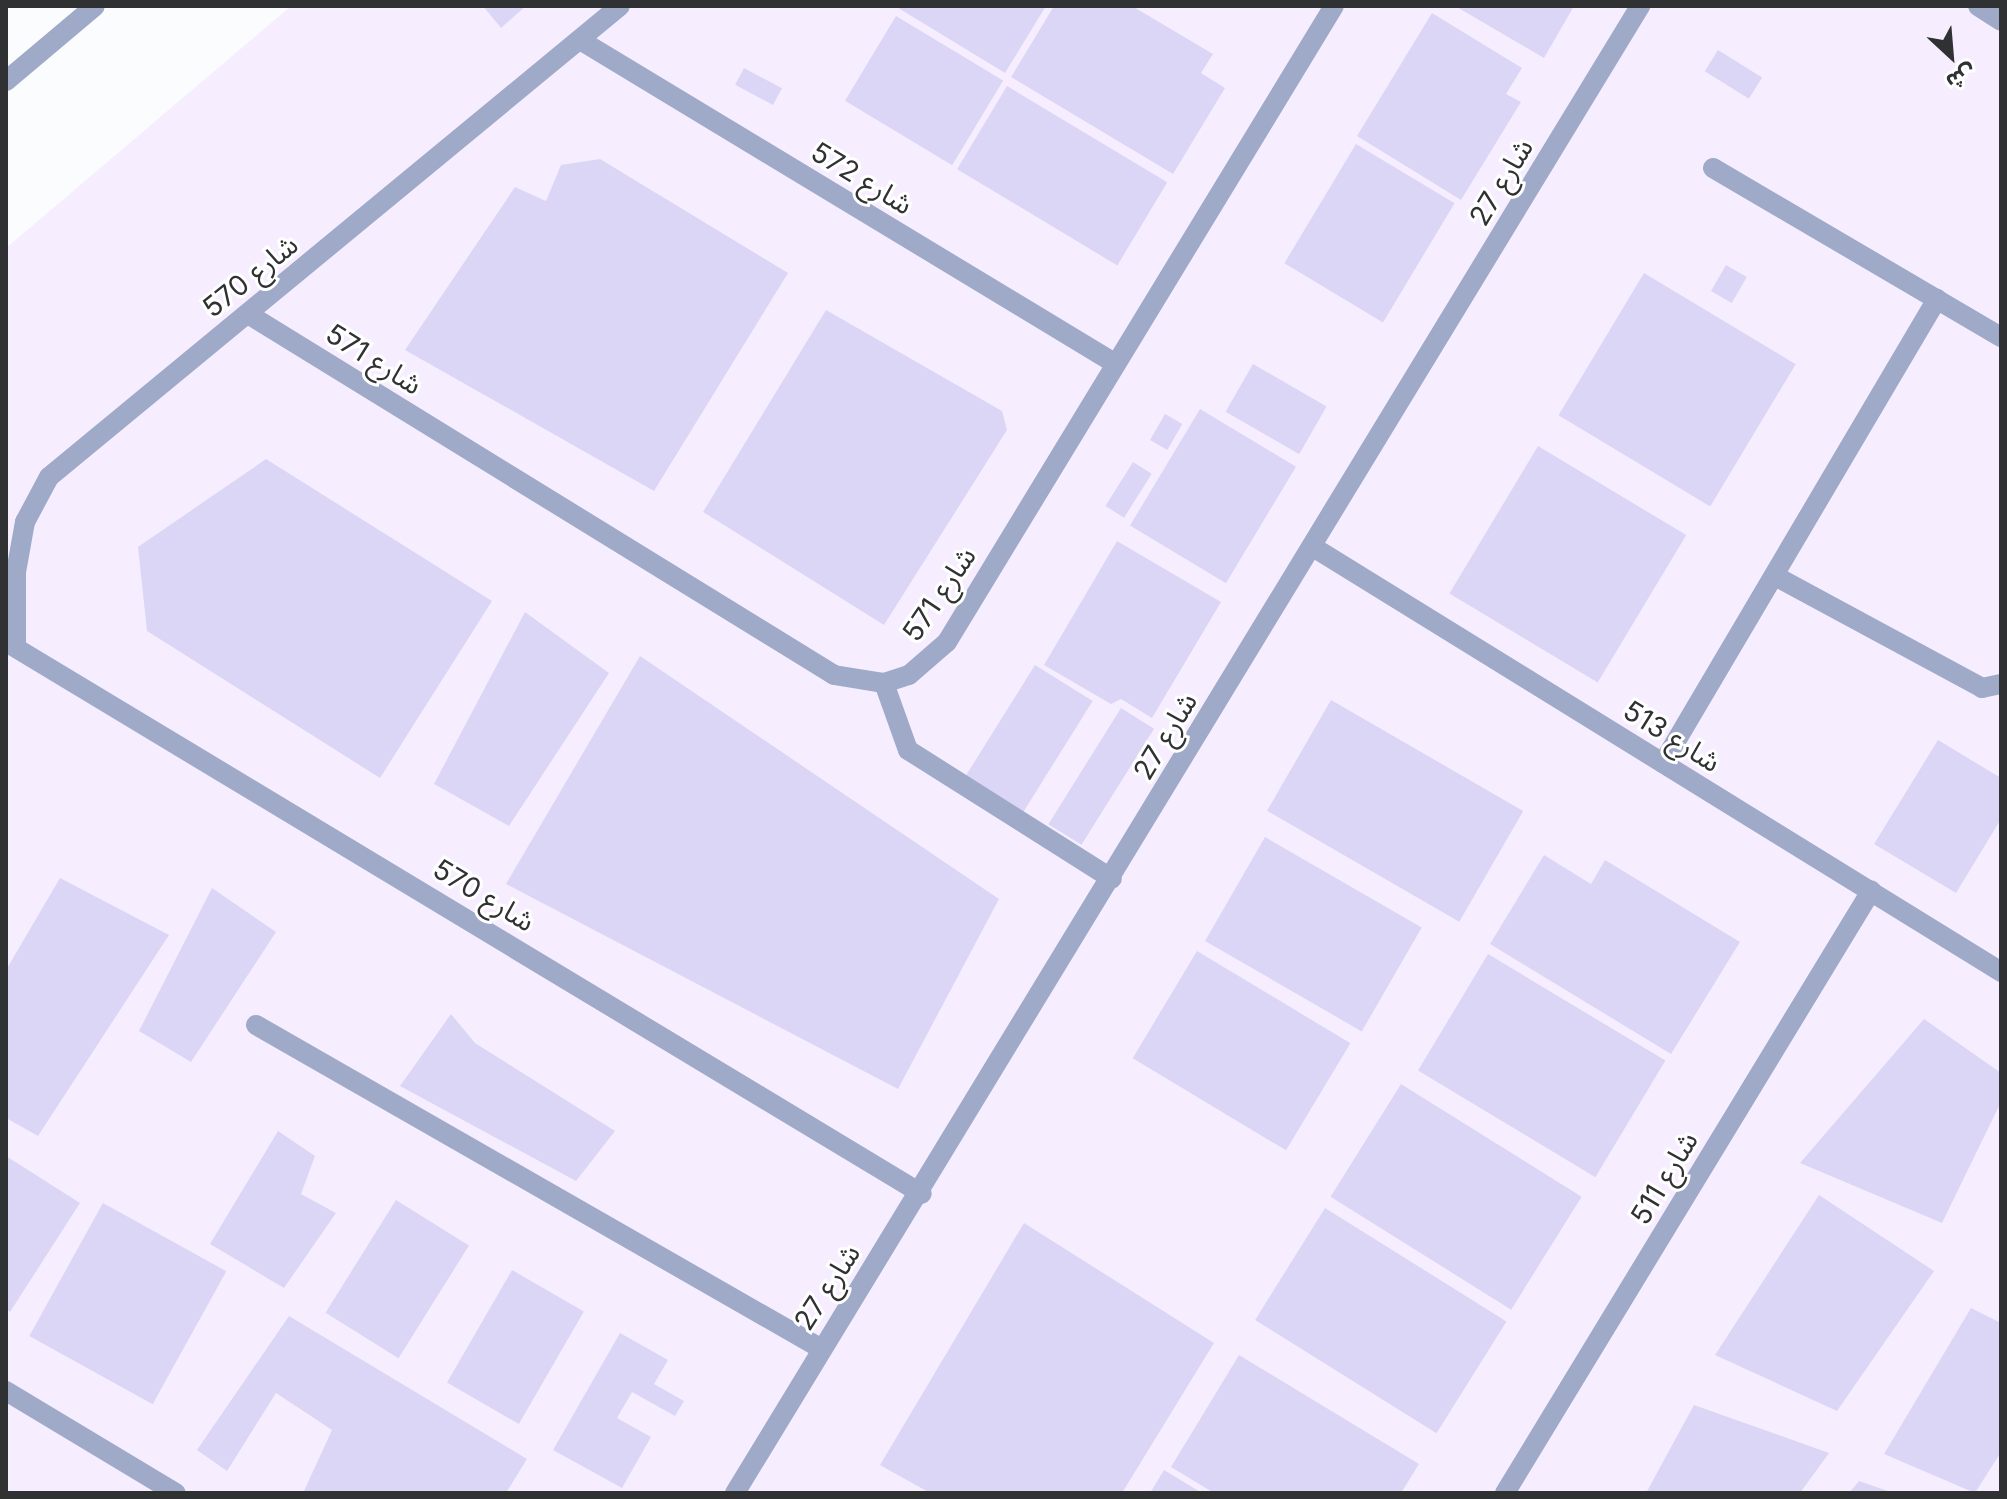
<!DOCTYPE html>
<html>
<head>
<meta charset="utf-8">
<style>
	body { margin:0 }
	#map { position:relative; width:2007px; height:1499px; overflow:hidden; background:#fbfcfe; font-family:Inter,"Noto Sans Arabic",sans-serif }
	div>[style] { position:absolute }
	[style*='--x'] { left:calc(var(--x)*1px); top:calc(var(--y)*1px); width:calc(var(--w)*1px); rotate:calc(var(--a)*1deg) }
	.industrial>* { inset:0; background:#f6eeff }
	.building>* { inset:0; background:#dbd6f5; transform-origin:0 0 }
	.minor>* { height:20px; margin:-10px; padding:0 10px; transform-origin:10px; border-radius:10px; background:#9fa9c8 }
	span { translate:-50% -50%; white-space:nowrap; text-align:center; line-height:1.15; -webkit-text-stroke:6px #fff; paint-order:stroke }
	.street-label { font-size:28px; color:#303132 }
	.frame { position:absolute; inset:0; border:8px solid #303132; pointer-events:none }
	.north { position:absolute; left:1911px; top:16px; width:80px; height:80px; -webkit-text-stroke:6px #fff; paint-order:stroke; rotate:154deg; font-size:22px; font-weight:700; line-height:32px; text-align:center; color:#303132 }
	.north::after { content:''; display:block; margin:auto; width:28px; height:36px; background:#303132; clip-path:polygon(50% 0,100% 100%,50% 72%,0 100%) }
</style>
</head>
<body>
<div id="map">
	<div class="industrial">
		<div style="clip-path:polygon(291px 6px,2001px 6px,2001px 1493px,6px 1493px,6px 248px)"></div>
	</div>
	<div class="building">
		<div style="clip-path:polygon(483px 6px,526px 6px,501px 28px)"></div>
		<div style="clip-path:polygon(895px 6px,1046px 6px,1005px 73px)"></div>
		<div style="clip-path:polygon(1054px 6px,1132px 6px,1213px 54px,1201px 73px,1225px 88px,1173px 174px,1011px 77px)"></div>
		<div style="clip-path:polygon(1455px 6px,1574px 6px,1544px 58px)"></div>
		<div style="clip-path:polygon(1432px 13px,1522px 68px,1506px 94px,1521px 102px,1461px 200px,1357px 136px)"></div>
		<div style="left:896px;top:16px;width:125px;height:99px;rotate:31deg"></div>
		<div style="left:1718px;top:50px;width:52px;height:25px;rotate:32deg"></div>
		<div style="left:744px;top:68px;width:43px;height:19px;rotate:28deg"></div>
		<div style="left:1007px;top:86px;width:187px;height:97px;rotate:31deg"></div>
		<div style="left:1356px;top:144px;width:115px;height:139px;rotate:31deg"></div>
		<div style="clip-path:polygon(600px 159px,788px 273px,654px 491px,405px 350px,515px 187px,546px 201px,561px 165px)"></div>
		<div style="left:1726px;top:265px;width:24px;height:30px;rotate:30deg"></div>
		<div style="left:1644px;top:273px;width:177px;height:166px;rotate:31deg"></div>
		<div style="clip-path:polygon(826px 310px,1002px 411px,1007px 430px,884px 625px,703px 512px)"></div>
		<div style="left:1253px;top:364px;width:85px;height:55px;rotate:30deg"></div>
		<div style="left:1200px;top:409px;width:112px;height:136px;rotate:31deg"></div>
		<div style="left:1165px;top:414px;width:20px;height:30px;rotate:30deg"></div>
		<div style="left:1538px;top:446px;width:173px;height:172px;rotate:31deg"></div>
		<div style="clip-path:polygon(266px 459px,492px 601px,380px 778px,147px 631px,138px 547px)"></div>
		<div style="left:1133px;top:462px;width:22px;height:52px;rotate:32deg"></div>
		<div style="clip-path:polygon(1117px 541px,1221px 602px,1152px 718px,1121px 699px,1111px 704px,1044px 665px)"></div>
		<div style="clip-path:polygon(525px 612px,609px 673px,509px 826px,434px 784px)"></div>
		<div style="clip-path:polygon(640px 656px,999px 899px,898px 1089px,506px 884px)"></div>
		<div style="left:1035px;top:665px;width:68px;height:132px;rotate:32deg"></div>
		<div style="left:1331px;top:700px;width:222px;height:128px;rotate:30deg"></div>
		<div style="left:1121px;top:708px;width:39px;height:137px;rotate:32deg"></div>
		<div style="clip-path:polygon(1938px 740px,2001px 778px,2001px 819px,1956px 893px,1874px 844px)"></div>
		<div style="left:1265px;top:837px;width:181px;height:120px;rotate:30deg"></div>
		<div style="clip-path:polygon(1544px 855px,1591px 884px,1605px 860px,1740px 942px,1671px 1054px,1490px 944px)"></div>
		<div style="clip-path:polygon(60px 878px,169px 935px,38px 1136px,6px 1118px,6px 970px)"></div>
		<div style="clip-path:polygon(212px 888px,276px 932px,191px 1062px,139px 1031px)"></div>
		<div style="left:1197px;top:951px;width:179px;height:125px;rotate:31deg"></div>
		<div style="left:1488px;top:954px;width:207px;height:136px;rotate:31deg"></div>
		<div style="clip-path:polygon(451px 1014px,475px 1043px,615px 1131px,576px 1181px,400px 1086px)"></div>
		<div style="clip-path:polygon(1924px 1019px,2001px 1073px,2001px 1102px,1942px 1223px,1800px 1163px)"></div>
		<div style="left:1401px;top:1084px;width:213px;height:133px;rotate:32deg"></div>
		<div style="clip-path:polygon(278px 1131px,315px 1156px,301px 1194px,336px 1213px,284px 1288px,210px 1244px)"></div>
		<div style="clip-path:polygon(6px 1156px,80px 1203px,10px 1312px,6px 1309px)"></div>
		<div style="clip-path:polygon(1819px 1195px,1934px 1271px,1837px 1411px,1715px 1355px)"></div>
		<div style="left:396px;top:1200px;width:86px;height:133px;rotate:32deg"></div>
		<div style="left:103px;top:1203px;width:141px;height:152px;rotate:29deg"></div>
		<div style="left:1325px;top:1208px;width:214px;height:132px;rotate:32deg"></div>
		<div style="clip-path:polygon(1024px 1223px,1214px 1343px,1122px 1493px,930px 1493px,880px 1465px)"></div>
		<div style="left:512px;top:1270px;width:83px;height:130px;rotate:30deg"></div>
		<div style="clip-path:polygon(1971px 1308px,2001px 1323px,2001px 1452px,1975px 1493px,1884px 1454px)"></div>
		<div style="clip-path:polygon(289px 1316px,527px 1459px,506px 1493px,303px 1493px,332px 1430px,276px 1393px,227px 1471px,197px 1450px)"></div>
		<div style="clip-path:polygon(620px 1333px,668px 1360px,654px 1384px,684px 1401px,675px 1416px,632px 1392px,617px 1418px,651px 1437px,622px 1488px,553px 1450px)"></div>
		<div style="clip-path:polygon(1239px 1355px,1419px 1464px,1401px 1493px,1214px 1493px,1171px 1467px)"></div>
		<div style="clip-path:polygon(1694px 1405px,1829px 1453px,1800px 1493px,1646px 1493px)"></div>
		<div style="clip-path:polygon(1164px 1470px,1202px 1493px,1150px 1493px)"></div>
		<div style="clip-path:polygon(1859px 1481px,1891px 1492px,1891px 1493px,1849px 1493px)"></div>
	</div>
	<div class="minor">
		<div style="--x:1978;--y:6;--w:27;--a:33"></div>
		<div style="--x:580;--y:40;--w:626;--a:31.15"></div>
		<div style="--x:6;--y:81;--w:116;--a:-40.1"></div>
		<div style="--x:1713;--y:168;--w:334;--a:30.4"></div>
		<div style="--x:248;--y:314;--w:688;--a:31.63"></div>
		<div style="--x:834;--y:675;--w:51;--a:9.1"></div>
		<div style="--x:884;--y:683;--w:26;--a:-18"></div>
		<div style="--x:909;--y:675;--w:50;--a:-41"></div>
		<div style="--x:947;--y:642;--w:744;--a:-58.68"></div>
		<div style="--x:1313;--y:547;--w:809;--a:31.7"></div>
		<div style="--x:1777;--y:577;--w:233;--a:28.4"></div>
		<div style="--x:1982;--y:688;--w:19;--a:-12"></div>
		<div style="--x:6;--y:642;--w:1069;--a:31.07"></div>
		<div style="--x:16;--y:645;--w:73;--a:-90"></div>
		<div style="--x:16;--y:572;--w:51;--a:-79.8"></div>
		<div style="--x:25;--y:522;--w:51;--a:-61.9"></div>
		<div style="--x:49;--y:477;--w:740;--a:-39.52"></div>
		<div style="--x:884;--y:683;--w:71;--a:70.3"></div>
		<div style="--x:908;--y:750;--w:241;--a:32.3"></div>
		<div style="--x:1663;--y:763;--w:539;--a:-59.44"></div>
		<div style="--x:256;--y:1025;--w:650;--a:29.8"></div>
		<div style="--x:6;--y:1391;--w:198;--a:31"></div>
		<div style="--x:735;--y:1493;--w:1741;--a:-58.67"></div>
		<div style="--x:1505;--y:1493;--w:705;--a:-58.7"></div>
	</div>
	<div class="street-label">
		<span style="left:862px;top:178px;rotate:31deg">شارع 572</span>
		<span style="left:1501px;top:182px;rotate:-59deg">شارع 27</span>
		<span style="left:250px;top:276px;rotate:-39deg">شارع 570</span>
		<span style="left:374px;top:359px;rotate:32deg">شارع 571</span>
		<span style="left:939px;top:594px;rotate:-56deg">شارع 571</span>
		<span style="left:1165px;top:736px;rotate:-59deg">شارع 27</span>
		<span style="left:1672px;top:736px;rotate:32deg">شارع 513</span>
		<span style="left:484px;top:895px;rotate:31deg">شارع 570</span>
		<span style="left:1664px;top:1178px;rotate:-59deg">شارع 511</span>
		<span style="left:827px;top:1287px;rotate:-57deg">شارع 27</span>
	</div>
	<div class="frame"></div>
	<div class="north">ش</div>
</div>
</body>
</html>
